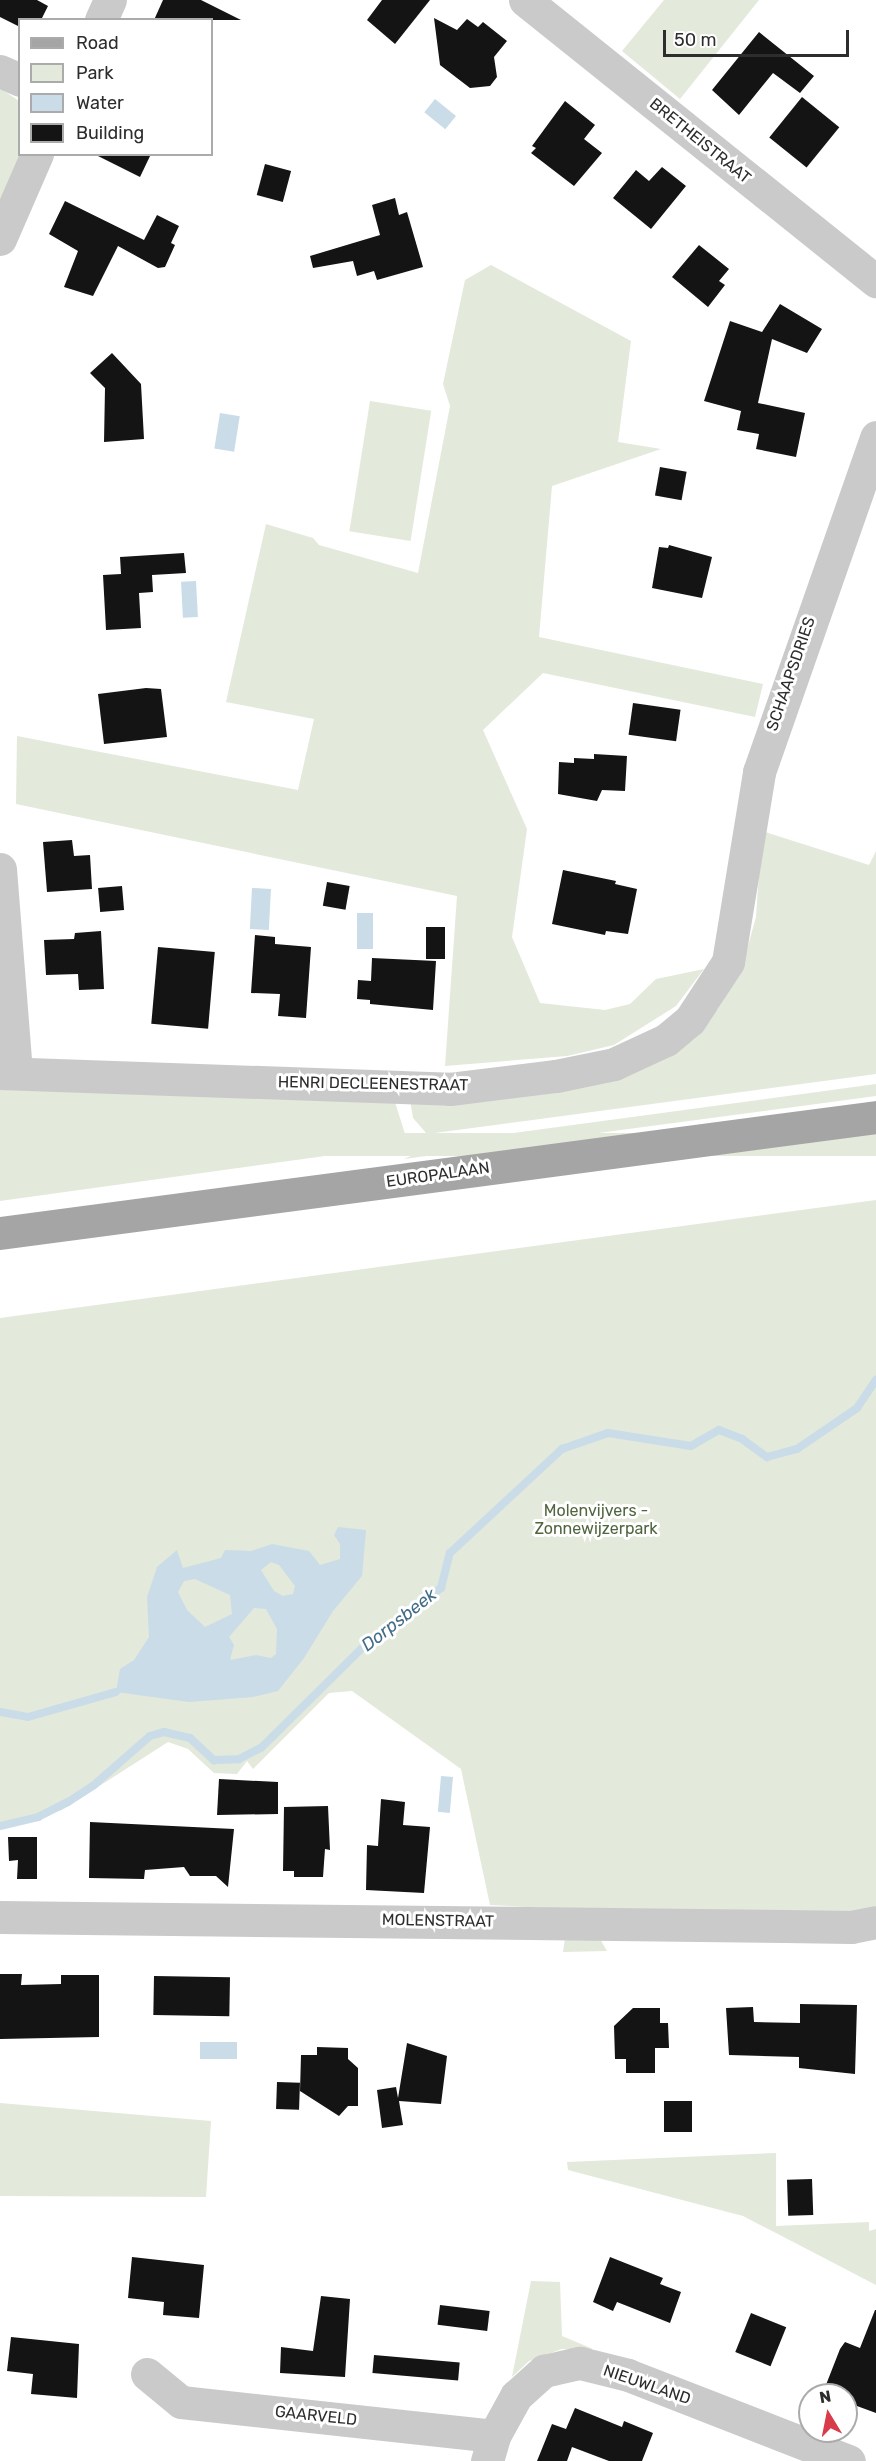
<!DOCTYPE html>
<html>
<head>
<meta charset="utf-8">
<style>
	body { margin:0 }
	#map { position:relative; width:876px; height:2461px; overflow:hidden; background:#fff; font-family:Rubik,sans-serif }
	div>[style] { position:absolute }
	[style*='--x'] { left:calc(var(--x)*1px); top:calc(var(--y)*1px); width:calc(var(--w)*1px); rotate:calc(var(--a)*1deg) }
	.green>* { inset:0; background:#e3e9db; transform-origin:0 0 }
	.water>* { inset:0; background:#c9dce8; transform-origin:0 0 }
	.stream>* { height:8px; margin:-4px; padding:0 4px; transform-origin:4px; border-radius:4px; background:#c9dce8 }
	.building>* { inset:0; background:#141414; transform-origin:0 0 }
	.minor>* { height:33px; margin:-16.5px; padding:0 16.5px; transform-origin:16.5px; border-radius:16.5px; background:#cacaca }
	.major>* { height:33px; margin:-16.5px; padding:0 16.5px; transform-origin:16.5px; border-radius:16.5px; background:#a5a5a5 }
	span { translate:-50% -50%; white-space:nowrap; text-align:center; line-height:1.15; -webkit-text-stroke:6px #fff; paint-order:stroke }
	.street-label { font-size:16px; color:#2d2d2d }
	.park-label { font-size:16px; color:#50653e }
	.water-label { font-size:18px; color:#426d88; font-style:italic }
	.legend { position:absolute; left:18px; top:18px; width:195px; height:138px; box-sizing:border-box; background:#fff; border:2px solid #ababab; margin:0; padding:8px 10px; list-style:none; font-size:18px; color:#2d2d2d }
	.legend li { display:flex; align-items:center; gap:12px; height:30px }
	.legend b { width:30px; border:2px solid #ababab }
	.north { position:absolute; left:798px; top:2383px; width:60px; height:60px; box-sizing:border-box; background:#fff; border:2px solid #ababab; border-radius:50%; rotate:350deg; font-size:16px; font-weight:700; line-height:24px; text-align:center; color:#2d2d2d }
	.north::after { content:''; display:block; margin:auto; width:21px; height:27px; background:#d73c48; clip-path:polygon(50% 0,100% 100%,50% 72%,0 100%) }
	.scale { position:absolute; left:663px; top:30px; width:186px; height:27px; box-sizing:border-box; border:3px solid #2d2d2d; border-top:0; padding-left:8px; font-size:18px; line-height:21px; white-space:nowrap; color:#2d2d2d; -webkit-text-stroke:4px #fff; paint-order:stroke }
</style>
</head>
<body>
<div id="map">
	<div class="green">
		<div style="clip-path:polygon(664px 0,759px 0,680px 99px,622px 51px)"></div>
		<div style="clip-path:polygon(0 88px,19px 101px,20px 154px,0 216px)"></div>
		<div style="clip-path:polygon(491px 265px,631px 341px,618px 442px,661px 449px,552px 486px,539px 637px,763px 684px,755px 717px,543px 673px,483px 730px,527px 829px,512px 937px,540px 1003px,605px 1010px,630px 1004px,656px 979px,704px 969px,676px 1006px,614px 1045px,567px 1056px,445px 1066px,457px 896px,16px 804px,17px 736px,298px 790px,314px 719px,226px 702px,266px 524px,313px 538px,319px 545px,418px 573px,450px 406px,443px 384px,465px 280px)"></div>
		<div style="left:370px;top:401px;width:62px;height:132px;rotate:9deg"></div>
		<div style="clip-path:polygon(762px 831px,869px 865px,876px 851px,876px 1074px,427px 1134px,413px 1118px,410px 1100px,663px 1056px,718px 1009px,741px 971px,756px 917px)"></div>
		<div style="clip-path:polygon(876px 1084px,876px 1096px,404px 1159px,440px 1143px)"></div>
		<div style="clip-path:polygon(0 1089px,393px 1096px,406px 1137px,376px 1149px,0 1201px)"></div>
		<div style="left:876px;top:1133px;width:23px;height:884px;rotate:90deg"></div>
		<div style="clip-path:polygon(876px 1200px,876px 1915px,659px 1914px,490px 1905px,461px 1769px,352px 1691px,329px 1693px,253px 1769px,247px 1761px,237px 1774px,214px 1773px,188px 1749px,168px 1742px,62px 1810px,0 1828px,0 1318px)"></div>
		<div style="clip-path:polygon(565px 1938px,600px 1939px,607px 1951px,563px 1952px)"></div>
		<div style="clip-path:polygon(0 2103px,211px 2121px,206px 2197px,0 2196px)"></div>
		<div style="clip-path:polygon(776px 2153px,776px 2226px,869px 2222px,869px 2231px,876px 2229px,876px 2285px,743px 2216px,568px 2170px,567px 2162px)"></div>
		<div style="clip-path:polygon(531px 2281px,560px 2282px,562px 2336px,593px 2349px,562px 2349px,529px 2361px,512px 2377px)"></div>
	</div>
	<div class="water">
		<div style="left:435px;top:99px;width:27px;height:17px;rotate:39deg"></div>
		<div style="left:220px;top:413px;width:20px;height:36px;rotate:9deg"></div>
		<div style="left:196px;top:581px;width:36px;height:15px;rotate:87deg"></div>
		<div style="left:252px;top:888px;width:19px;height:41px;rotate:3deg"></div>
		<div style="left:357px;top:913px;width:16px;height:36px"></div>
		<div style="clip-path:polygon(evenodd,338px 1527px,366px 1530px,362px 1576px,333px 1611px,304px 1658px,278px 1691px,253px 1697px,189px 1702px,116px 1692px,120px 1669px,134px 1660px,149px 1637px,147px 1597px,157px 1567px,177px 1550px,183px 1568px,221px 1558px,225px 1550px,251px 1551px,272px 1544px,309px 1551px,320px 1565px,340px 1559px,340px 1544px,334px 1535px,338px 1527px,271px 1562px,279px 1565px,295px 1586px,293px 1594px,283px 1596px,274px 1591px,261px 1570px,271px 1562px,338px 1527px,195px 1579px,230px 1595px,232px 1614px,205px 1627px,187px 1610px,178px 1592px,184px 1581px,195px 1579px,338px 1527px,254px 1608px,266px 1609px,277px 1629px,276px 1654px,271px 1658px,256px 1655px,230px 1660px,234px 1645px,229px 1637px,254px 1608px)"></div>
		<div style="left:441px;top:1776px;width:12px;height:36px;rotate:5deg"></div>
		<div style="left:200px;top:2042px;width:37px;height:17px"></div>
	</div>
	<div class="stream">
		<div style="--x:0;--y:1712;--w:28;--a:10"></div>
		<div style="--x:28;--y:1717;--w:91;--a:-15.9"></div>
		<div style="--x:0;--y:1826;--w:39;--a:-13"></div>
		<div style="--x:38;--y:1817;--w:34;--a:-27"></div>
		<div style="--x:68;--y:1802;--w:31;--a:-33"></div>
		<div style="--x:94;--y:1785;--w:74;--a:-41.2"></div>
		<div style="--x:150;--y:1736;--w:15;--a:-16"></div>
		<div style="--x:164;--y:1732;--w:27;--a:13"></div>
		<div style="--x:190;--y:1738;--w:33;--a:43"></div>
		<div style="--x:214;--y:1760;--w:25;--a:-2"></div>
		<div style="--x:239;--y:1759;--w:25;--a:-27"></div>
		<div style="--x:261;--y:1748;--w:155;--a:-44.7"></div>
		<div style="--x:371;--y:1639;--w:87;--a:-36.1"></div>
		<div style="--x:441;--y:1588;--w:36;--a:-76"></div>
		<div style="--x:450;--y:1553;--w:153;--a:-42.9"></div>
		<div style="--x:562;--y:1449;--w:49;--a:-19.2"></div>
		<div style="--x:608;--y:1433;--w:84;--a:8.9"></div>
		<div style="--x:691;--y:1446;--w:32;--a:-30"></div>
		<div style="--x:719;--y:1430;--w:25;--a:21"></div>
		<div style="--x:742;--y:1439;--w:31;--a:36"></div>
		<div style="--x:767;--y:1457;--w:31;--a:-15"></div>
		<div style="--x:797;--y:1449;--w:73;--a:-34.3"></div>
		<div style="--x:857;--y:1408;--w:34;--a:-56"></div>
	</div>
	<div class="building">
		<div style="clip-path:polygon(0 0,37px 0,48px 6px,41px 20px,20px 20px,20px 27px,0 17px)"></div>
		<div style="clip-path:polygon(163px 0,201px 0,241px 20px,154px 20px)"></div>
		<div style="clip-path:polygon(382px 0,430px 0,395px 44px,367px 20px)"></div>
		<div style="clip-path:polygon(434px 18px,457px 30px,467px 19px,478px 27px,483px 22px,507px 41px,494px 57px,497px 77px,490px 86px,470px 88px,440px 65px)"></div>
		<div style="clip-path:polygon(759px 32px,814px 76px,800px 93px,773px 73px,739px 115px,712px 90px)"></div>
		<div style="left:802px;top:97px;width:48px;height:52px;rotate:39deg"></div>
		<div style="clip-path:polygon(565px 101px,595px 125px,584px 139px,602px 153px,574px 186px,531px 153px,536px 148px,532px 146px)"></div>
		<div style="clip-path:polygon(94px 154px,151px 154px,140px 177px)"></div>
		<div style="left:265px;top:164px;width:27px;height:32px;rotate:15deg"></div>
		<div style="clip-path:polygon(662px 167px,686px 186px,651px 229px,613px 198px,636px 170px,649px 181px)"></div>
		<div style="clip-path:polygon(395px 198px,399px 215px,407px 212px,423px 267px,377px 280px,374px 271px,357px 276px,353px 261px,313px 268px,310px 256px,380px 235px,372px 205px)"></div>
		<div style="clip-path:polygon(65px 201px,144px 240px,157px 215px,179px 226px,171px 243px,175px 245px,165px 267px,158px 268px,118px 246px,93px 296px,64px 287px,78px 251px,49px 234px)"></div>
		<div style="clip-path:polygon(699px 245px,729px 269px,719px 281px,725px 285px,708px 307px,672px 277px)"></div>
		<div style="clip-path:polygon(780px 304px,822px 329px,807px 353px,772px 339px,758px 403px,805px 413px,796px 457px,756px 449px,759px 434px,737px 430px,741px 411px,704px 401px,730px 321px,762px 332px)"></div>
		<div style="clip-path:polygon(112px 353px,141px 384px,144px 439px,104px 442px,105px 388px,90px 373px)"></div>
		<div style="left:660px;top:467px;width:27px;height:29px;rotate:10deg"></div>
		<div style="clip-path:polygon(669px 545px,712px 557px,702px 598px,652px 588px,659px 547px,668px 548px)"></div>
		<div style="clip-path:polygon(184px 553px,186px 573px,152px 575px,153px 592px,139px 593px,141px 628px,106px 630px,103px 575px,121px 574px,120px 557px)"></div>
		<div style="clip-path:polygon(146px 688px,161px 689px,167px 737px,104px 744px,98px 694px)"></div>
		<div style="left:633px;top:703px;width:48px;height:32px;rotate:8deg"></div>
		<div style="clip-path:polygon(594px 754px,627px 756px,625px 791px,602px 790px,597px 801px,558px 794px,559px 762px,574px 763px,574px 758px,594px 759px)"></div>
		<div style="clip-path:polygon(72px 840px,74px 856px,90px 855px,92px 889px,47px 892px,43px 842px)"></div>
		<div style="clip-path:polygon(563px 870px,616px 881px,615px 884px,637px 889px,628px 934px,606px 931px,605px 935px,552px 924px)"></div>
		<div style="left:327px;top:882px;width:23px;height:24px;rotate:10deg"></div>
		<div style="left:122px;top:886px;width:24px;height:24px;rotate:85deg"></div>
		<div style="left:426px;top:927px;width:19px;height:32px"></div>
		<div style="clip-path:polygon(101px 931px,104px 989px,79px 990px,78px 974px,46px 975px,44px 940px,74px 939px,75px 933px)"></div>
		<div style="clip-path:polygon(255px 935px,275px 937px,275px 944px,311px 947px,306px 1018px,278px 1016px,280px 994px,251px 993px)"></div>
		<div style="left:158px;top:947px;width:57px;height:77px;rotate:5deg"></div>
		<div style="clip-path:polygon(372px 958px,436px 961px,433px 1010px,370px 1004px,370px 1000px,357px 999px,358px 980px,371px 981px)"></div>
		<div style="clip-path:polygon(219px 1779px,278px 1782px,278px 1814px,217px 1815px)"></div>
		<div style="clip-path:polygon(381px 1799px,405px 1802px,403px 1825px,430px 1827px,424px 1893px,366px 1890px,367px 1845px,378px 1846px)"></div>
		<div style="clip-path:polygon(328px 1806px,330px 1850px,325px 1849px,323px 1877px,294px 1877px,294px 1871px,283px 1871px,284px 1807px)"></div>
		<div style="clip-path:polygon(90px 1822px,234px 1829px,228px 1887px,216px 1876px,190px 1876px,184px 1867px,145px 1870px,144px 1879px,89px 1878px)"></div>
		<div style="clip-path:polygon(8px 1837px,37px 1837px,37px 1879px,17px 1879px,18px 1860px,9px 1861px)"></div>
		<div style="clip-path:polygon(0 1974px,22px 1974px,21px 1985px,61px 1984px,61px 1975px,99px 1975px,99px 2037px,0 2039px)"></div>
		<div style="left:154px;top:1976px;width:76px;height:39px;rotate:1deg"></div>
		<div style="clip-path:polygon(800px 2004px,857px 2005px,855px 2074px,799px 2068px,799px 2057px,729px 2055px,726px 2008px,753px 2007px,754px 2022px,800px 2023px)"></div>
		<div style="clip-path:polygon(633px 2008px,660px 2008px,660px 2023px,668px 2023px,669px 2048px,655px 2048px,655px 2073px,626px 2073px,626px 2059px,615px 2059px,614px 2026px)"></div>
		<div style="clip-path:polygon(407px 2043px,447px 2056px,441px 2104px,399px 2101px,403px 2125px,382px 2128px,377px 2090px,396px 2087px,398px 2098px)"></div>
		<div style="clip-path:polygon(317px 2047px,348px 2048px,348px 2059px,358px 2068px,358px 2106px,348px 2106px,339px 2116px,300px 2091px,301px 2055px,317px 2055px)"></div>
		<div style="left:277px;top:2082px;width:23px;height:27px;rotate:2deg"></div>
		<div style="left:664px;top:2101px;width:28px;height:31px"></div>
		<div style="left:812px;top:2179px;width:36px;height:25px;rotate:88deg"></div>
		<div style="clip-path:polygon(132px 2257px,204px 2265px,199px 2318px,163px 2315px,164px 2302px,128px 2298px)"></div>
		<div style="clip-path:polygon(610px 2257px,663px 2278px,660px 2284px,681px 2292px,670px 2323px,617px 2302px,613px 2311px,593px 2302px)"></div>
		<div style="clip-path:polygon(321px 2296px,350px 2299px,345px 2377px,280px 2373px,281px 2347px,313px 2351px)"></div>
		<div style="left:440px;top:2305px;width:50px;height:20px;rotate:7deg"></div>
		<div style="clip-path:polygon(875px 2310px,876px 2310px,876px 2413px,846px 2402px,846px 2395px,822px 2395px,840px 2349px,845px 2342px,860px 2348px)"></div>
		<div style="left:751px;top:2313px;width:38px;height:42px;rotate:22deg"></div>
		<div style="clip-path:polygon(11px 2337px,79px 2344px,77px 2398px,31px 2394px,33px 2374px,7px 2371px)"></div>
		<div style="left:374px;top:2355px;width:86px;height:18px;rotate:5deg"></div>
		<div style="clip-path:polygon(575px 2408px,622px 2427px,624px 2421px,653px 2433px,642px 2461px,609px 2461px,572px 2447px,567px 2461px,537px 2461px,552px 2424px,566px 2429px)"></div>
	</div>
	<div class="minor">
		<div style="--x:525;--y:0;--w:450;--a:38.7"></div>
		<div style="--x:101;--y:20;--w:22;--a:-66"></div>
		<div style="--x:0;--y:71;--w:22;--a:24"></div>
		<div style="--x:0;--y:239;--w:93;--a:-66.5"></div>
		<div style="--x:0;--y:869;--w:204;--a:85.5"></div>
		<div style="--x:0;--y:1073;--w:450;--a:2"></div>
		<div style="--x:450;--y:1089;--w:107;--a:-7"></div>
		<div style="--x:556;--y:1076;--w:59;--a:-11.7"></div>
		<div style="--x:614;--y:1064;--w:57;--a:-24.8"></div>
		<div style="--x:666;--y:1040;--w:31;--a:-40"></div>
		<div style="--x:690;--y:1020;--w:69;--a:-56.8"></div>
		<div style="--x:728;--y:962;--w:193;--a:-80.7"></div>
		<div style="--x:759;--y:772;--w:355;--a:-70.7"></div>
		<div style="--x:0;--y:1917;--w:785;--a:0.66"></div>
		<div style="--x:785;--y:1926;--w:66;--a:0.9"></div>
		<div style="--x:851;--y:1927;--w:25;--a:-11"></div>
		<div style="--x:147;--y:2374;--w:44;--a:39.5"></div>
		<div style="--x:181;--y:2402;--w:315;--a:6.2"></div>
		<div style="--x:487;--y:2461;--w:26;--a:-74"></div>
		<div style="--x:494;--y:2436;--w:46;--a:-61.2"></div>
		<div style="--x:516;--y:2396;--w:38;--a:-42"></div>
		<div style="--x:544;--y:2371;--w:37;--a:-13"></div>
		<div style="--x:580;--y:2363;--w:49;--a:14"></div>
		<div style="--x:628;--y:2375;--w:237;--a:21.3"></div>
	</div>
	<div class="major">
		<div style="--x:0;--y:1233;--w:884;--a:-7.54"></div>
	</div>
	<div class="street-label">
		<span style="left:700px;top:141px;rotate:39deg">BRETHEISTRAAT</span>
		<span style="left:791px;top:674px;rotate:-71deg">SCHAAPSDRIES</span>
		<span style="left:373px;top:1084px;rotate:1deg">HENRI DECLEENESTRAAT</span>
		<span style="left:438px;top:1175px;rotate:-8deg">EUROPALAAN</span>
		<span style="left:438px;top:1921px;rotate:1deg">MOLENSTRAAT</span>
		<span style="left:647px;top:2385px;rotate:19deg">NIEUWLAND</span>
		<span style="left:316px;top:2416px;rotate:6deg">GAARVELD</span>
	</div>
	<div class="park-label">
		<span style="left:596px;top:1520px">Molenvijvers -<br>Zonnewijzerpark</span>
	</div>
	<div class="water-label">
		<span style="left:399px;top:1620px;rotate:-38deg">Dorpsbeek</span>
	</div>
	<ul class="legend">
	<li><b style="height:8px;background:#a5a5a5"></b>Road</li>
	<li><b style="height:16px;background:#e3e9db"></b>Park</li>
	<li><b style="height:16px;background:#c9dce8"></b>Water</li>
	<li><b style="height:16px;background:#141414"></b>Building</li>
	</ul>
	<div class="north">N</div>
	<div class="scale">50 m</div>
</div>
</body>
</html>
